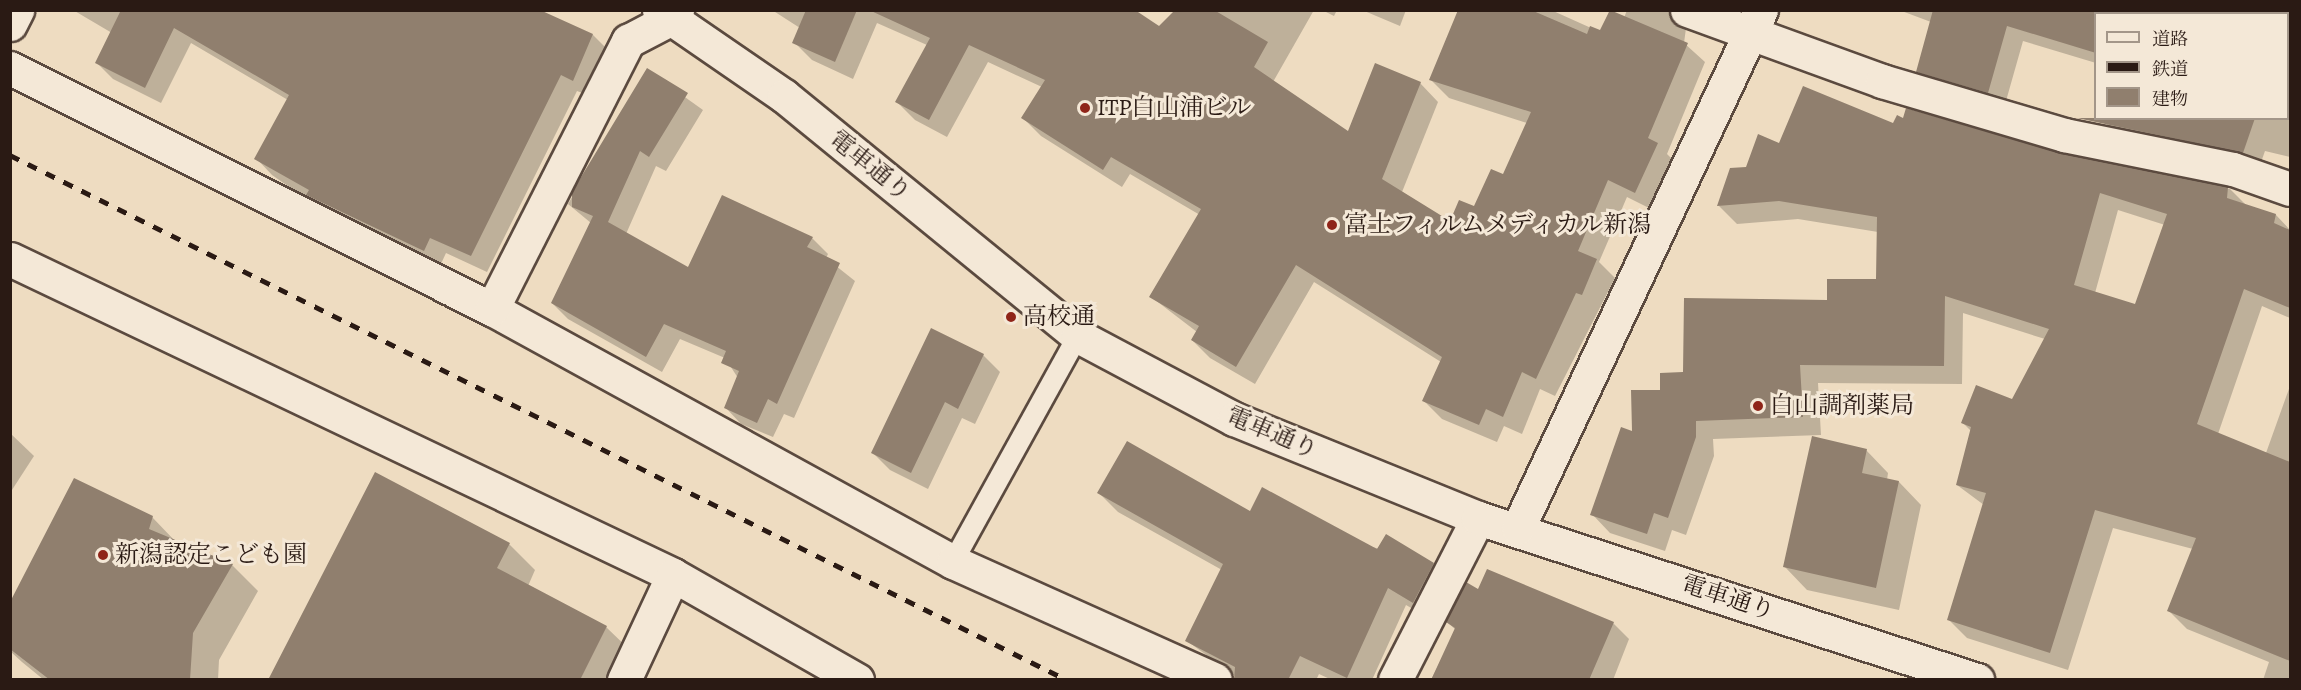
<!DOCTYPE html>
<html>
<head>
<meta charset="utf-8">
<style>
	body { margin:0 }
	#map { position:relative; width:2301px; height:690px; overflow:hidden; background:#eedcc1; font-family:Alegreya,"Noto Serif JP",serif }
	div>[style] { position:absolute }
	[style*='--x'] { left:calc(var(--x)*1px); top:calc(var(--y)*1px); width:calc(var(--w)*1px); rotate:calc(var(--a)*1deg) }
	.shadow>* { inset:0; background:#0003 }
	.building>* { inset:0; background:#907f6e }
	.roads { filter:drop-shadow(2px 0 #5b4a3f) drop-shadow(-2px 0 #5b4a3f) drop-shadow(0 2px #5b4a3f) drop-shadow(0 -2px #5b4a3f) }
	.service>* { height:20px; margin:-10px; padding:0 10px; transform-origin:10px; border-radius:10px; background:#f4e8d7 }
	.minor>* { height:33px; margin:-16.5px; padding:0 16.5px; transform-origin:16.5px; border-radius:16.5px; background:#f4e8d7 }
	.tertiary>* { height:33px; margin:-16.5px; padding:0 16.5px; transform-origin:16.5px; border-radius:16.5px; background:#f4e8d7 }
	.rail>* { height:4.5px; margin-top:-2.25px; transform-origin:0; background:repeating-linear-gradient(90deg,#2a1a14 0 10px,transparent 0 20px) }
	.dots>* { width:16px; height:16px; translate:-50% -50%; box-sizing:border-box; border:3px solid #f4e8d7; border-radius:50% }
	span { translate:-50% -50%; white-space:nowrap; text-align:center; line-height:1.15; -webkit-text-stroke:6px #f4e8d7; paint-order:stroke }
	.poi-label { font-size:24px; color:#2a1a14 }
	.left { translate:0 -50%; text-align:left }
	.street-label { font-size:24px; color:#2a1a14 }
	.frame { position:absolute; inset:0; border:12px solid #2a1a14; pointer-events:none }
	.legend { position:absolute; left:2094px; top:12px; width:195px; height:108px; box-sizing:border-box; background:#f4e8d7; border:2px solid #a39689; margin:0; padding:8px 10px; list-style:none; font-size:18px; color:#2a1a14 }
	.legend li { display:flex; align-items:center; gap:12px; height:30px }
	.legend b { width:30px; border:2px solid #a39689 }
</style>
</head>
<body>
<div id="map">
	<div class="shadow">
		<div style="clip-path:polygon(73px 10px,538px 11px,593px 35px,609px 51px,590px 96px,577px 91px,487px 272px,446px 253px,440px 266px,324px 211px,272px 175px,256px 158px,288px 100px,191px 43px,161px 103px,113px 79px,97px 63px,112px 33px)"></div>
		<div style="clip-path:polygon(772px 10px,1131px 10px,1200px 50px,1205px 43px,1172px 10px,1314px 10px,1273px 82px,1349px 134px,1420px 83px,1438px 102px,1402px 192px,1451px 223px,1475px 208px,1504px 176px,1527px 123px,1449px 98px,1431px 80px,1460px 10px,1551px 10px,1600px 32px,1609px 12px,1624px 18px,1627px 10px,1700px 10px,1687px 21px,1684px 43px,1705px 62px,1667px 154px,1675px 162px,1653px 210px,1627px 197px,1599px 262px,1615px 278px,1555px 396px,1540px 389px,1522px 434px,1504px 426px,1497px 442px,1442px 419px,1424px 401px,1441px 362px,1314px 282px,1255px 384px,1210px 358px,1192px 340px,1197px 332px,1150px 296px,1200px 215px,1130px 174px,1122px 187px,1041px 136px,1023px 118px,1042px 87px,988px 62px,947px 137px,915px 120px,897px 102px,927px 45px,877px 23px,853px 79px,812px 60px,794px 42px,800px 28px)"></div>
		<div style="clip-path:polygon(1322px 10px,1337px 10px,1334px 16px)"></div>
		<div style="clip-path:polygon(1362px 10px,1406px 10px,1400px 26px)"></div>
		<div style="clip-path:polygon(1899px 10px,2290px 10px,2290px 157px,2265px 151px,2259px 168px,2122px 140px,2105px 123px,2107px 118px,2288px 118px,2288px 14px,2096px 14px,2096px 63px,2023px 41px,2004px 108px,1934px 87px,1918px 71px,1931px 22px)"></div>
		<div style="clip-path:polygon(647px 70px,703px 110px,666px 171px,656px 166px,626px 234px,689px 269px,812px 238px,828px 254px,826px 258px,855px 281px,794px 418px,784px 414px,773px 437px,741px 424px,726px 408px,738px 378px,725px 358px,680px 339px,662px 372px,568px 319px,552px 303px,591px 223px,568px 204px)"></div>
		<div style="clip-path:polygon(evenodd,1894px 125px,2230px 189px,2246px 205px,2276px 215px,2290px 230px,2290px 318px,2262px 306px,2218px 434px,2266px 453px,2290px 386px,2290px 680px,2263px 680px,2269px 662px,2187px 629px,2169px 611px,2193px 549px,2113px 528px,2068px 670px,1967px 638px,1949px 620px,1984px 505px,1957px 485px,1971px 431px,1963px 423px,2013px 401px,2045px 339px,1963px 313px,1962px 384px,1818px 383px,1821px 435px,1713px 439px,1714px 456px,1686px 535px,1672px 530px,1665px 551px,1610px 533px,1592px 514px,1662px 391px,1685px 374px,1878px 281px,1878px 232px,1798px 219px,1737px 224px,1719px 206px,1747px 168px,1780px 145px,1894px 125px,2118px 210px,2165px 225px,2136px 306px,2095px 293px,2118px 210px)"></div>
		<div style="clip-path:polygon(931px 330px,983px 355px,1000px 372px,975px 424px,962px 418px,928px 489px,890px 470px,873px 453px)"></div>
		<div style="clip-path:polygon(10px 433px,34px 456px,10px 493px)"></div>
		<div style="clip-path:polygon(1866px 450px,1888px 473px,1887px 480px,1899px 482px,1921px 505px,1899px 610px,1807px 590px,1785px 567px)"></div>
		<div style="clip-path:polygon(1099px 493px,1251px 513px,1433px 564px,1452px 582px,1432px 620px,1406px 605px,1372px 680px,1332px 680px,1319px 674px,1316px 680px,1241px 680px,1187px 641px,1222px 570px,1118px 512px)"></div>
		<div style="clip-path:polygon(152px 517px,176px 542px,232px 565px,258px 591px,219px 660px,218px 680px,44px 680px,22px 662px,10px 651px,10px 605px)"></div>
		<div style="clip-path:polygon(509px 544px,535px 570px,528px 586px,606px 627px,633px 653px,619px 680px,270px 680px)"></div>
		<div style="clip-path:polygon(1479px 591px,1613px 623px,1629px 639px,1613px 680px,1431px 680px,1456px 630px,1447px 622px)"></div>
	</div>
	<div class="building">
		<div style="clip-path:polygon(121px 10px,540px 10px,593px 34px,573px 81px,561px 75px,471px 256px,430px 238px,424px 251px,306px 195px,309px 190px,254px 159px,289px 95px,174px 28px,145px 88px,95px 63px)"></div>
		<div style="clip-path:polygon(806px 10px,857px 10px,835px 62px,792px 43px)"></div>
		<div style="clip-path:polygon(869px 10px,1135px 10px,1159px 26px,1175px 10px,1214px 10px,1268px 42px,1254px 67px,1348px 131px,1375px 63px,1421px 82px,1382px 179px,1450px 221px,1459px 200px,1474px 206px,1491px 169px,1503px 174px,1531px 112px,1429px 80px,1458px 10px,1531px 10px,1587px 34px,1590px 26px,1600px 30px,1610px 10px,1688px 43px,1648px 138px,1658px 143px,1635px 193px,1608px 180px,1578px 251px,1597px 259px,1582px 295px,1576px 293px,1536px 379px,1522px 372px,1503px 417px,1486px 409px,1479px 425px,1422px 401px,1442px 357px,1296px 265px,1236px 367px,1191px 340px,1199px 326px,1149px 297px,1201px 209px,1111px 157px,1103px 170px,1021px 118px,1045px 80px,969px 45px,929px 120px,895px 102px,930px 38px)"></div>
		<div style="clip-path:polygon(1933px 10px,2096px 10px,2096px 53px,2007px 26px,1988px 93px,1916px 72px)"></div>
		<div style="clip-path:polygon(647px 68px,688px 93px,649px 157px,640px 151px,608px 222px,688px 267px,722px 195px,813px 237px,807px 247px,840px 263px,777px 404px,768px 399px,757px 423px,724px 408px,739px 371px,721px 363px,726px 351px,664px 324px,646px 357px,551px 303px,593px 216px,572px 207px,572px 192px)"></div>
		<div style="clip-path:polygon(evenodd,1803px 86px,1893px 123px,1897px 115px,1903px 118px,1906px 108px,2060px 153px,2228px 187px,2227px 198px,2276px 214px,2274px 223px,2290px 230px,2290px 308px,2244px 289px,2197px 424px,2290px 462px,2290px 661px,2167px 611px,2196px 538px,2095px 510px,2050px 653px,1947px 620px,1986px 493px,1956px 485px,1971px 427px,1961px 423px,1976px 385px,2012px 399px,2049px 329px,1945px 296px,1944px 366px,1800px 365px,1803px 417px,1696px 421px,1696px 437px,1668px 518px,1654px 513px,1647px 534px,1590px 515px,1621px 427px,1632px 431px,1631px 390px,1660px 390px,1660px 373px,1683px 372px,1684px 298px,1827px 300px,1827px 279px,1876px 279px,1877px 217px,1779px 201px,1717px 206px,1730px 168px,1746px 167px,1758px 134px,1779px 143px,1803px 86px,2100px 193px,2167px 214px,2135px 304px,2074px 285px,2100px 193px)"></div>
		<div style="clip-path:polygon(2077px 118px,2255px 118px,2243px 153px)"></div>
		<div style="clip-path:polygon(931px 328px,984px 354px,958px 409px,945px 402px,911px 473px,871px 453px)"></div>
		<div style="clip-path:polygon(1812px 436px,1867px 449px,1862px 473px,1899px 481px,1876px 588px,1783px 567px)"></div>
		<div style="clip-path:polygon(1127px 441px,1250px 511px,1262px 487px,1377px 549px,1386px 534px,1434px 563px,1413px 603px,1388px 588px,1347px 678px,1300px 656px,1288px 680px,1234px 680px,1235px 667px,1185px 641px,1223px 564px,1097px 493px)"></div>
		<div style="clip-path:polygon(375px 472px,510px 543px,497px 568px,607px 626px,580px 680px,268px 680px)"></div>
		<div style="clip-path:polygon(74px 478px,153px 516px,149px 529px,233px 564px,193px 633px,190px 680px,50px 680px,10px 649px,10px 602px)"></div>
		<div style="clip-path:polygon(1487px 569px,1614px 622px,1589px 680px,1431px 680px,1455px 628px,1446px 622px,1466px 582px,1478px 589px)"></div>
	</div>
	<div class="roads">
		<div class="service">
			<div style="--x:953;--y:562;--w:258;--a:-61.1"></div>
		</div>
		<div class="minor">
			<div style="--x:1687;--y:10;--w:208;--a:20"></div>
			<div style="--x:1882;--y:81;--w:190;--a:16.5"></div>
			<div style="--x:2064;--y:135;--w:172;--a:11.4"></div>
			<div style="--x:2233;--y:169;--w:60;--a:19.3"></div>
			<div style="--x:10;--y:24;--w:16;--a:-63"></div>
			<div style="--x:10;--y:68;--w:539;--a:26.57"></div>
			<div style="--x:492;--y:309;--w:526;--a:28.76"></div>
			<div style="--x:953;--y:562;--w:287;--a:24.2"></div>
			<div style="--x:10;--y:259;--w:734;--a:25.48"></div>
			<div style="--x:673;--y:575;--w:212;--a:29.7"></div>
			<div style="--x:492;--y:309;--w:301;--a:-63.1"></div>
			<div style="--x:628;--y:41;--w:52;--a:-27.6"></div>
			<div style="--x:674;--y:17;--w:8;--a:-67"></div>
			<div style="--x:624;--y:680;--w:116;--a:-65"></div>
			<div style="--x:1395;--y:680;--w:182;--a:-62.9"></div>
		</div>
		<div class="tertiary">
			<div style="--x:659;--y:10;--w:152;--a:34.5"></div>
			<div style="--x:784;--y:96;--w:380;--a:39.2"></div>
			<div style="--x:1078;--y:336;--w:177;--a:28"></div>
			<div style="--x:1234;--y:419;--w:263;--a:22.1"></div>
			<div style="--x:1478;--y:518;--w:525;--a:17.99"></div>
			<div style="--x:1518;--y:528;--w:572;--a:-64.87"></div>
		</div>
	</div>
	<div class="rail">
		<div style="--x:10;--y:155;--w:1180;--a:26.41"></div>
	</div>
	<div class="dots">
		<div style="left:1085px;top:108px;background:#8f2418"></div>
		<div style="left:1332px;top:225px;background:#8f2418"></div>
		<div style="left:1011px;top:317px;background:#8f2418"></div>
		<div style="left:1758px;top:406px;background:#8f2418"></div>
		<div style="left:103px;top:555px;background:#8f2418"></div>
	</div>
	<div class="poi-label">
		<span class="left" style="left:1097px;top:108px">ITP白山浦ビル</span>
		<span class="left" style="left:1344px;top:225px">富士フィルムメディカル新潟</span>
		<span class="left" style="left:1023px;top:317px">高校通</span>
		<span class="left" style="left:1770px;top:406px">白山調剤薬局</span>
		<span class="left" style="left:115px;top:555px">新潟認定こども園</span>
	</div>
	<div class="street-label">
		<span style="left:870px;top:166px;rotate:39deg">電車通り</span>
		<span style="left:1272px;top:433px;rotate:23deg">電車通り</span>
		<span style="left:1728px;top:598px;rotate:18deg">電車通り</span>
	</div>
	<div class="frame"></div>
	<ul class="legend">
	<li><b style="height:8px;background:#f4e8d7"></b>道路</li>
	<li><b style="height:8px;background:#2a1a14"></b>鉄道</li>
	<li><b style="height:16px;background:#907f6e"></b>建物</li>
	</ul>
</div>
</body>
</html>
